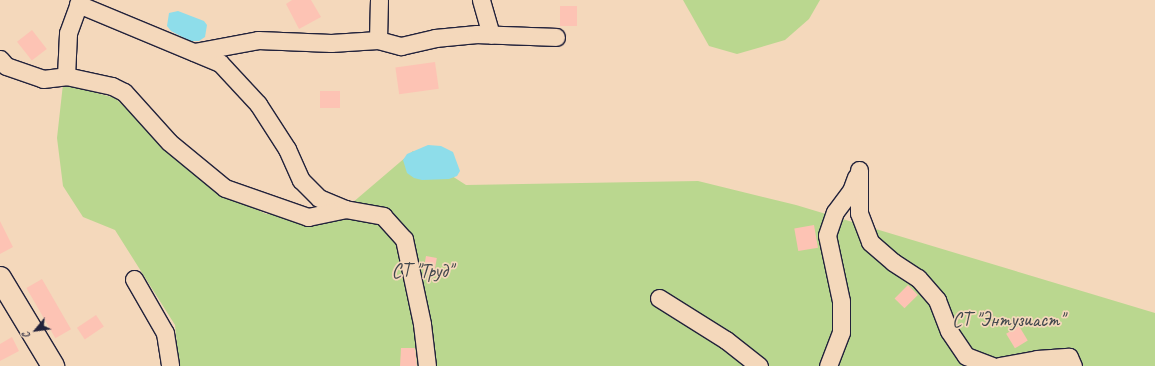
<!DOCTYPE html>
<html>
<head>
<meta charset="utf-8">
<style>
	body { margin:0 }
	#map { position:relative; width:1155px; height:366px; overflow:hidden; background:#f4d8bb; font-family:Caveat,sans-serif }
	div>[style] { position:absolute }
	[style*='--x'] { left:calc(var(--x)*1px); top:calc(var(--y)*1px); width:calc(var(--w)*1px); rotate:calc(var(--a)*1deg) }
	.green>* { inset:0; background:#bad78f }
	.water>* { inset:0; background:#8eddea }
	.building>* { inset:0; background:#fdc3b4; transform-origin:0 0 }
	.roads { filter:drop-shadow(1px 0 #22223b) drop-shadow(-1px 0 #22223b) drop-shadow(0 1px #22223b) drop-shadow(0 -1px #22223b) }
	.street>* { height:17px; margin:-8.5px; padding:0 8.5px; transform-origin:8.5px; border-radius:8.5px; background:#f4d8bb }
	.secondary>* { height:22px; margin:-11px; padding:0 11px; transform-origin:11px; border-radius:11px; background:#f4d8bb }
	span { translate:-50% -50%; white-space:nowrap; text-align:center; line-height:1.15; -webkit-text-stroke:3.5px #f4d8bb; paint-order:stroke }
	.park-label { font-size:20px; color:#40464c }
	.north { position:absolute; left:16px; top:310px; width:40px; height:40px; -webkit-text-stroke:3px #f4d8bb; paint-order:stroke; rotate:241deg; font-size:11px; font-weight:700; line-height:16px; text-align:center; color:#22223b }
	.north::after { content:''; display:block; margin:auto; width:14px; height:18px; background:#22223b; clip-path:polygon(50% 0,100% 100%,50% 72%,0 100%) }
</style>
</head>
<body>
<div id="map">
	<div class="green">
		<div style="clip-path:polygon(683px 0,820px 0,809px 19px,785px 40px,737px 54px,709px 46px)"></div>
		<div style="clip-path:polygon(63px 84px,115px 98px,210px 187px,266px 214px,338px 215px,413px 151px,466px 185px,698px 181px,796px 205px,1155px 313px,1155px 366px,179px 366px,175px 325px,115px 230px,83px 217px,63px 186px,57px 138px)"></div>
	</div>
	<div class="water">
		<div style="clip-path:polygon(178px 11px,204px 21px,207px 25px,205px 37px,199px 41px,190px 41px,171px 31px,167px 26px,169px 13px)"></div>
		<div style="clip-path:polygon(428px 145px,441px 146px,453px 152px,460px 171px,457px 176px,449px 179px,422px 180px,414px 178px,407px 173px,403px 160px,407px 154px)"></div>
	</div>
	<div class="building">
		<div style="clip-path:polygon(292px 0,311px 0,321px 17px,299px 29px,286px 4px)"></div>
		<div style="left:577px;top:6px;width:20px;height:17px;rotate:90deg"></div>
		<div style="left:32px;top:30px;width:24px;height:19px;rotate:52deg"></div>
		<div style="left:435px;top:62px;width:27px;height:40px;rotate:82deg"></div>
		<div style="left:320px;top:91px;width:20px;height:17px"></div>
		<div style="clip-path:polygon(0 221px,13px 247px,0 254px)"></div>
		<div style="left:814px;top:225px;width:23px;height:20px;rotate:80deg"></div>
		<div style="left:426px;top:256px;width:11px;height:16px;rotate:10deg"></div>
		<div style="left:42px;top:279px;width:58px;height:18px;rotate:60deg"></div>
		<div style="left:908px;top:285px;width:14px;height:19px;rotate:45deg"></div>
		<div style="left:96px;top:315px;width:14px;height:23px;rotate:56deg"></div>
		<div style="left:1019px;top:326px;width:17px;height:15px;rotate:59deg"></div>
		<div style="clip-path:polygon(12px 337px,19px 351px,0 361px,0 344px)"></div>
		<div style="clip-path:polygon(401px 348px,415px 348px,417px 366px,400px 366px)"></div>
	</div>
	<div class="roads">
		<div class="street">
			<div style="--x:481;--y:0;--w:36;--a:74"></div>
			<div style="--x:78;--y:4;--w:154;--a:22.6"></div>
			<div style="--x:220;--y:63;--w:56;--a:47.2"></div>
			<div style="--x:258;--y:104;--w:54;--a:57.2"></div>
			<div style="--x:287;--y:149;--w:34;--a:66"></div>
			<div style="--x:301;--y:180;--w:25;--a:45"></div>
			<div style="--x:319;--y:198;--w:28;--a:23"></div>
			<div style="--x:378;--y:40;--w:40;--a:-88.6"></div>
			<div style="--x:194;--y:52;--w:65;--a:-10.6"></div>
			<div style="--x:258;--y:40;--w:73;--a:2.4"></div>
			<div style="--x:331;--y:43;--w:47;--a:-3.7"></div>
			<div style="--x:378;--y:40;--w:24;--a:15"></div>
			<div style="--x:401;--y:46;--w:35;--a:-13"></div>
			<div style="--x:435;--y:38;--w:42;--a:-5.4"></div>
			<div style="--x:477;--y:34;--w:79;--a:2.2"></div>
			<div style="--x:0;--y:59;--w:9;--a:49"></div>
			<div style="--x:6;--y:66;--w:39;--a:19"></div>
			<div style="--x:43;--y:79;--w:23;--a:-7"></div>
			<div style="--x:66;--y:76;--w:47;--a:12.3"></div>
			<div style="--x:112;--y:86;--w:13;--a:27"></div>
			<div style="--x:124;--y:92;--w:67;--a:48"></div>
			<div style="--x:169;--y:142;--w:72;--a:39.4"></div>
			<div style="--x:225;--y:188;--w:88;--a:19.3"></div>
			<div style="--x:308;--y:217;--w:38;--a:-12"></div>
			<div style="--x:345;--y:209;--w:39;--a:10"></div>
			<div style="--x:383;--y:216;--w:31;--a:48"></div>
			<div style="--x:404;--y:239;--w:87;--a:78"></div>
			<div style="--x:422;--y:324;--w:42;--a:83.2"></div>
			<div style="--x:66;--y:76;--w:43;--a:-87.3"></div>
			<div style="--x:68;--y:33;--w:35;--a:-70"></div>
			<div style="--x:859;--y:170;--w:43;--a:90"></div>
			<div style="--x:859;--y:213;--w:31;--a:69"></div>
			<div style="--x:870;--y:242;--w:30;--a:41"></div>
			<div style="--x:893;--y:262;--w:30;--a:33"></div>
			<div style="--x:918;--y:278;--w:29;--a:49"></div>
			<div style="--x:937;--y:300;--w:33;--a:69"></div>
			<div style="--x:949;--y:331;--w:30;--a:56"></div>
			<div style="--x:966;--y:356;--w:28;--a:21"></div>
			<div style="--x:134;--y:279;--w:62;--a:60.1"></div>
			<div style="--x:165;--y:333;--w:33;--a:81"></div>
			<div style="--x:659;--y:298;--w:79;--a:32.1"></div>
			<div style="--x:726;--y:340;--w:42;--a:38.2"></div>
			<div style="--x:828;--y:366;--w:36;--a:-69"></div>
			<div style="--x:841;--y:332;--w:31;--a:-90"></div>
			<div style="--x:841;--y:301;--w:67;--a:-102"></div>
			<div style="--x:827;--y:235;--w:24;--a:-71"></div>
			<div style="--x:835;--y:212;--w:26;--a:-53"></div>
			<div style="--x:851;--y:191;--w:15;--a:-70"></div>
			<div style="--x:999;--y:366;--w:39;--a:-10"></div>
			<div style="--x:1037;--y:359;--w:32;--a:-4"></div>
			<div style="--x:1069;--y:357;--w:10;--a:66"></div>
		</div>
		<div class="secondary">
			<div style="--x:0;--y:278;--w:103;--a:58.9"></div>
		</div>
	</div>
	<div class="park-label">
		<span style="left:422px;top:270px">СТ "Труд"</span>
		<span style="left:1008px;top:319px">СТ "Энтузиаст"</span>
	</div>
	<div class="north">С</div>
</div>
</body>
</html>
